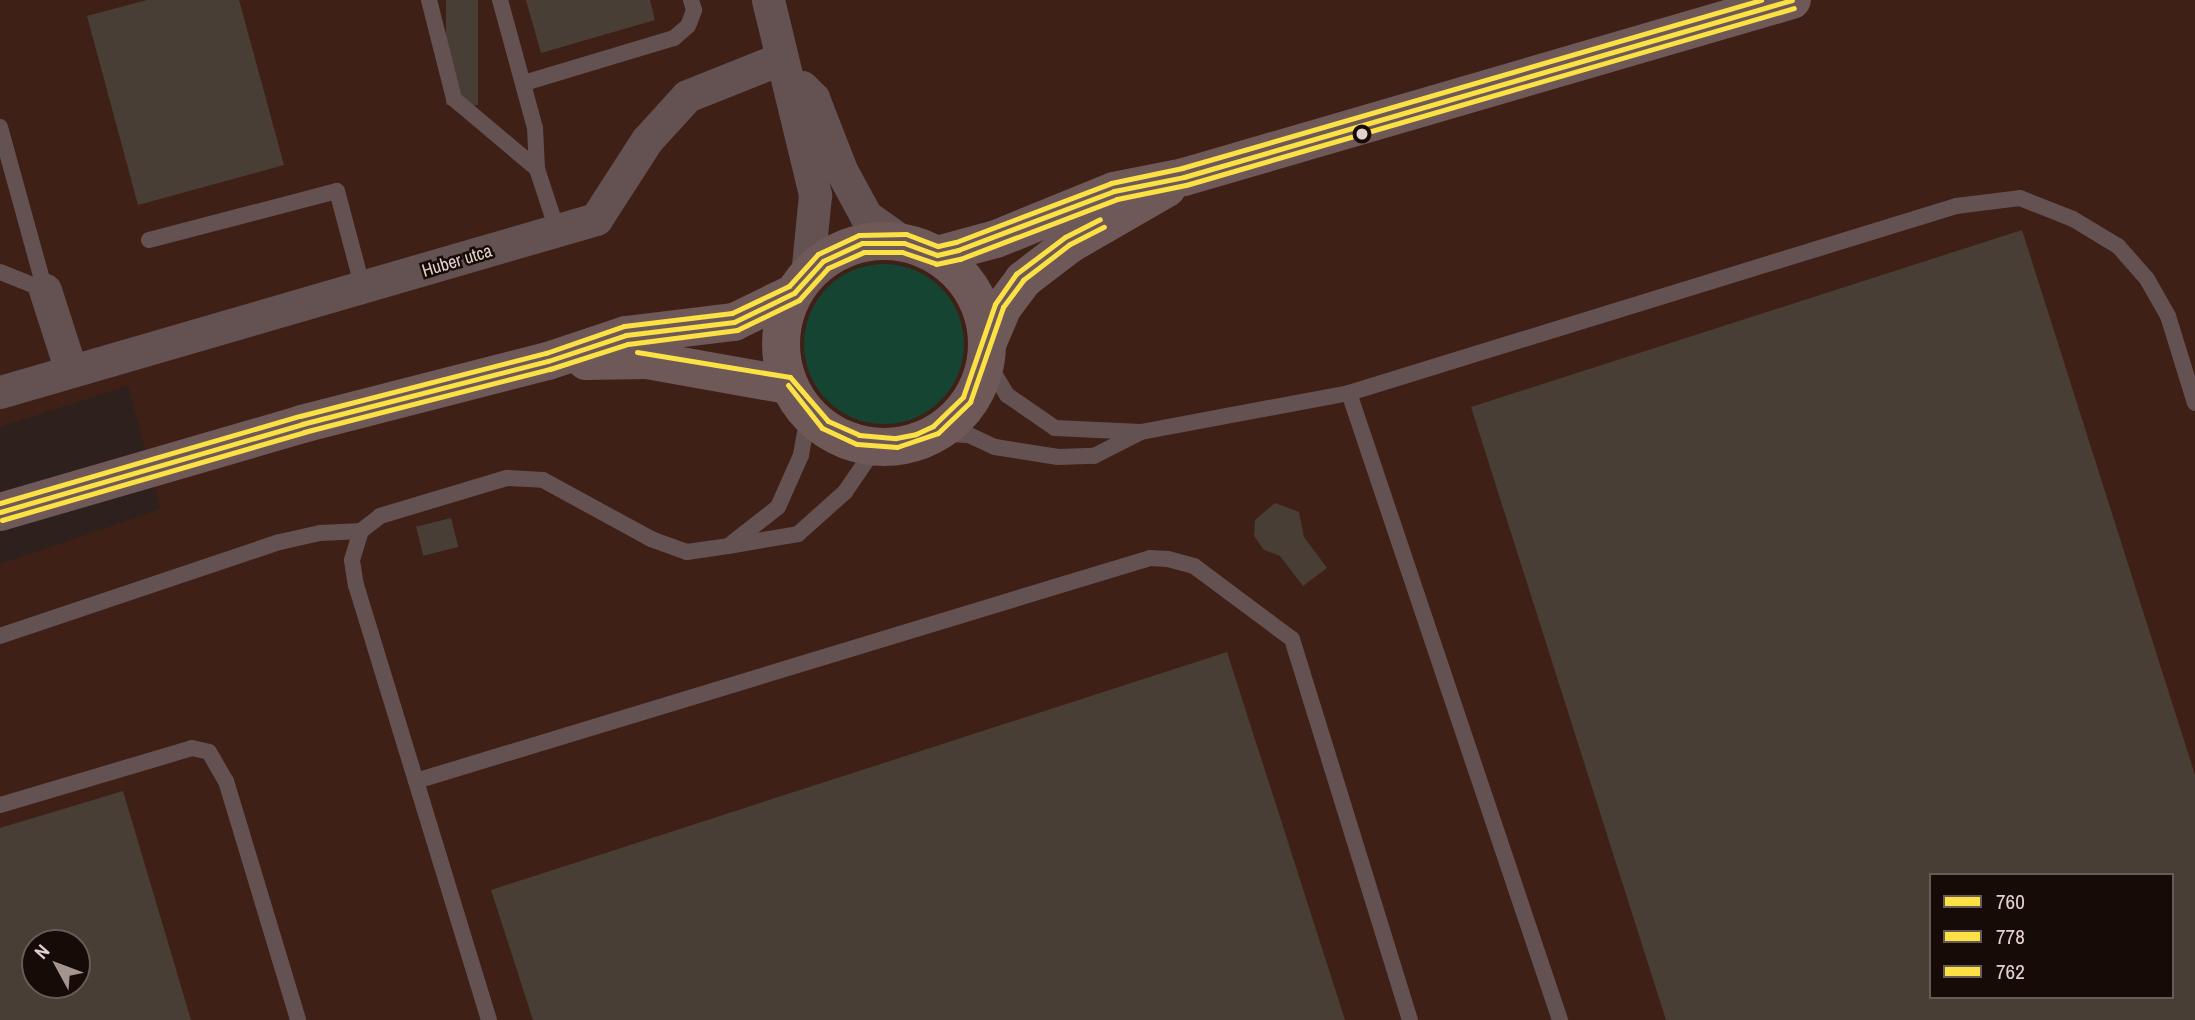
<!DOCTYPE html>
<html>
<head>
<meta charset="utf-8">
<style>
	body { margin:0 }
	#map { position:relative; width:2195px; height:1020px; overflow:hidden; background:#2e201c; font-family:"Archivo Narrow",sans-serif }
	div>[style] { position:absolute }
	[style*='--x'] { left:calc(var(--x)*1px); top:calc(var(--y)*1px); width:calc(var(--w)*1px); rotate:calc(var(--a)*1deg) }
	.built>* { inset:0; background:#3e2016 }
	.green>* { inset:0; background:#154432 }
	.round { border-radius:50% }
	.building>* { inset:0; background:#493e35; transform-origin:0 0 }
	.lane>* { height:16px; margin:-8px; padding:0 8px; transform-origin:8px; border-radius:8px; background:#645252 }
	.street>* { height:33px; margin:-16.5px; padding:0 16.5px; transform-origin:16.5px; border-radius:16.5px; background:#645252 }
	.primary>* { height:38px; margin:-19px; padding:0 19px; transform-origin:19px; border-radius:19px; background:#6f5858 }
	.primary>.ring { margin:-19px; padding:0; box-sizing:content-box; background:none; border:38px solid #6f5858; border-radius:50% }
	.bus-1>* { height:5px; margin:-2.5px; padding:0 2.5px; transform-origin:2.5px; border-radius:2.5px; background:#fbe143 }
	.bus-2>* { height:5px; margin:-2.5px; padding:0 2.5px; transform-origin:2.5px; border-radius:2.5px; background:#fbe143 }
	.bus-3>* { height:5px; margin:-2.5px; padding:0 2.5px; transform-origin:2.5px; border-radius:2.5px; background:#fbe143 }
	.dots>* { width:19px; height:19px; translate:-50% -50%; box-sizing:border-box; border:4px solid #160b07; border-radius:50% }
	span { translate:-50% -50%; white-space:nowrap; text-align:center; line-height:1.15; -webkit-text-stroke:5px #160b07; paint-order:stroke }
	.street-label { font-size:18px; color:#e3d2cb }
	.legend { position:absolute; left:1929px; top:873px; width:245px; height:126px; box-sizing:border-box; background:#160b07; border:2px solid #685b55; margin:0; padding:9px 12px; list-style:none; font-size:21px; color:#e3d2cb }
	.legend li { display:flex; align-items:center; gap:14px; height:35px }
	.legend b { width:35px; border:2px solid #685b55 }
	.north { position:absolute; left:21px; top:929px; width:70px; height:70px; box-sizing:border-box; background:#160b07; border:2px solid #685b55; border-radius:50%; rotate:311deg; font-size:19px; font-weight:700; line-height:28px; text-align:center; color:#e3d2cb }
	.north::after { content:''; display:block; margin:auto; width:24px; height:32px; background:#a4948e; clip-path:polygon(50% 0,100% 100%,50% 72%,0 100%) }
</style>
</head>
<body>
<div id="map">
	<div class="built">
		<div style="clip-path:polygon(evenodd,0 0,2195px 0,2195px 1020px,0 1020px,0 564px,161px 509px,128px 386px,0 427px,0 0,1931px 875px,2172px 875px,2172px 997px,1931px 997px,1931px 875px,0 0,35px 943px,77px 943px,77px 985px,35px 985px,35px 943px)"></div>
	</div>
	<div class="green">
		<div class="round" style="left:804px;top:264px;width:160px;height:160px"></div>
	</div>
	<div class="building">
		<div style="clip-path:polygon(147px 0,239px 0,284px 165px,138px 205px,87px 16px)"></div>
		<div style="left:446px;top:0;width:32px;height:105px"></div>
		<div style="clip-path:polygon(526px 0,650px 0,655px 20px,541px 53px)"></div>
		<div style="clip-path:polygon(evenodd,2022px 230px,2195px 775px,2195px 1020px,1666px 1020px,1471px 407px,2022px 230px,1931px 875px,2172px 875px,2172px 997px,1931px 997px,1931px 875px)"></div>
		<div style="clip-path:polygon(1275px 503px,1299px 512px,1304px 537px,1327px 568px,1303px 586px,1280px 556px,1264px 550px,1254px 536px,1255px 520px)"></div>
		<div style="left:451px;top:518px;width:30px;height:36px;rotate:76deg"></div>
		<div style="clip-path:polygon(1227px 652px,1345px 1020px,533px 1020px,491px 890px)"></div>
		<div style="clip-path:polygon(evenodd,123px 791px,191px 1020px,0 1020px,0 828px,123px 791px,35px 943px,77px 943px,77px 985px,35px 985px,35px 943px)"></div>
	</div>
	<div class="lane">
		<div style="--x:429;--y:0;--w:102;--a:75.8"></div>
		<div style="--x:454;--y:99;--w:109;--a:40.1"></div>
		<div style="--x:537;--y:169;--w:64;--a:71.8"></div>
		<div style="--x:500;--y:0;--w:133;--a:74.7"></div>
		<div style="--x:535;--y:128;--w:41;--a:87.2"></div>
		<div style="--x:524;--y:83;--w:157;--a:-16.7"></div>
		<div style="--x:674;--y:38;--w:18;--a:-41"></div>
		<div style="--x:688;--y:26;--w:17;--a:-69"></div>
		<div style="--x:694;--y:10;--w:10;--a:-107"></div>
		<div style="--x:0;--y:127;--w:169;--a:74.6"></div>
		<div style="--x:149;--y:240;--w:194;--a:-14.6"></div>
		<div style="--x:337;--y:191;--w:101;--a:75.1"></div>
		<div style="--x:0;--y:272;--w:48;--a:21.8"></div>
		<div style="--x:986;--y:360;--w:41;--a:59"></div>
		<div style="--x:1007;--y:395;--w:58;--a:34.5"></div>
		<div style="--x:1055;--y:428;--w:86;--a:2.7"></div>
		<div style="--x:1141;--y:432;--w:212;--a:-10.6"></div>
		<div style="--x:1349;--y:393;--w:635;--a:-17.12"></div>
		<div style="--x:1956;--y:206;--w:64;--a:-7.1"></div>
		<div style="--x:2020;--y:198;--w:57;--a:21.6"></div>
		<div style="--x:2073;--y:219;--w:52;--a:31"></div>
		<div style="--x:2118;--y:246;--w:44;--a:48.7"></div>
		<div style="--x:2147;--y:279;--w:43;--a:60.4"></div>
		<div style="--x:2168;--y:316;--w:91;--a:72.8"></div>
		<div style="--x:1349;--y:393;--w:662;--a:71.4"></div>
		<div style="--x:938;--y:433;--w:31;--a:4"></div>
		<div style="--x:969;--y:435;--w:29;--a:25"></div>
		<div style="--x:995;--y:447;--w:64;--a:9"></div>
		<div style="--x:1058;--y:457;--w:36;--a:-2"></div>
		<div style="--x:1094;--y:456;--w:53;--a:-27.1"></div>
		<div style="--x:732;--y:543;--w:58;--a:-38"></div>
		<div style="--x:778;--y:507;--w:57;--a:-66.1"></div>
		<div style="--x:801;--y:455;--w:40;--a:-80"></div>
		<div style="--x:0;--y:636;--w:295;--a:-18.6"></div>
		<div style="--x:280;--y:542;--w:41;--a:-12.7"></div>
		<div style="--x:320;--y:533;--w:41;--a:-2.8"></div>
		<div style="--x:416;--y:781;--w:767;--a:-16.9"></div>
		<div style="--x:1150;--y:558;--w:18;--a:3"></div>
		<div style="--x:1168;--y:559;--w:27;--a:15"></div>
		<div style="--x:1194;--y:566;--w:122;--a:36.7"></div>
		<div style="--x:1292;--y:639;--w:399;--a:72.8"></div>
		<div style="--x:0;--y:805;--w:200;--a:-16.5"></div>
		<div style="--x:192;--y:748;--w:17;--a:13"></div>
		<div style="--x:209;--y:752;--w:34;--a:60"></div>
		<div style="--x:226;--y:781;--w:250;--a:73.2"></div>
		<div style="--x:489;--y:1020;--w:454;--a:-107"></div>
		<div style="--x:356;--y:586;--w:26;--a:-99"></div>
		<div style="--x:352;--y:560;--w:30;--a:-73"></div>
		<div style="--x:361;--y:531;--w:24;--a:-38"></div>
		<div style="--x:380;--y:516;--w:133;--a:-16.7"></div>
		<div style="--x:507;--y:478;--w:36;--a:3"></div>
		<div style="--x:543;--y:480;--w:123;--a:28.6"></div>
		<div style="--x:651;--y:539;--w:38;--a:20"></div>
		<div style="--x:687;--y:552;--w:41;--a:-8.3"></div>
		<div style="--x:728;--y:546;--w:71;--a:-9.7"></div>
		<div style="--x:798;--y:534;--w:63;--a:-41.8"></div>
		<div style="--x:845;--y:492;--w:53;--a:-55.7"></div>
	</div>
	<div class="street">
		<div style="--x:768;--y:0;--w:201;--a:76.4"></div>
		<div style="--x:815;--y:195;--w:80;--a:95.7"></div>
		<div style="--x:802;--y:87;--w:16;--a:45"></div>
		<div style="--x:813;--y:98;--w:77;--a:68.7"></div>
		<div style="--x:841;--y:170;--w:52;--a:61.5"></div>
		<div style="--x:866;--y:216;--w:47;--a:35.4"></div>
		<div style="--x:45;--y:290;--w:82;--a:72.2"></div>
		<div style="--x:0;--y:392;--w:621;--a:-16.19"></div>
		<div style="--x:596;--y:219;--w:94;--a:-57.2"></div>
		<div style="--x:647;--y:140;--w:59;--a:-47.7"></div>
		<div style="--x:687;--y:96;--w:102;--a:-21.8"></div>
	</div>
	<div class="primary">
		<div class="ring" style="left:781px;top:241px;width:168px;height:168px"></div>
		<div style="--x:937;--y:255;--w:61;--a:-15.2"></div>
		<div style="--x:996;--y:239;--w:127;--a:-22.1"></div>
		<div style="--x:1114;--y:191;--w:71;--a:-11.3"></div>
		<div style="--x:1184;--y:177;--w:633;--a:-16.23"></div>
		<div style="--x:988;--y:342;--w:38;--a:-67"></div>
		<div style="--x:1003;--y:307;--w:34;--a:-53"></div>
		<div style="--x:1023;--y:280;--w:59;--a:-37.5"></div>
		<div style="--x:1070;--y:244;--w:112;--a:-30"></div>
		<div style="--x:586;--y:361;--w:61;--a:-0.9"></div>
		<div style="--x:647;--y:360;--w:143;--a:10.1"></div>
		<div style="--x:0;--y:512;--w:315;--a:-16.2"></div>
		<div style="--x:302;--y:424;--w:254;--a:-14.4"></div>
		<div style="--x:548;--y:361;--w:82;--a:-18.4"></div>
		<div style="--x:626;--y:335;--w:109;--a:-6.9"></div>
		<div style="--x:734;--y:322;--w:67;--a:-25.8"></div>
	</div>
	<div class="bus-1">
		<div style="--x:788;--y:385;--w:55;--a:51.7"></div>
		<div style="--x:822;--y:428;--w:38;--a:25"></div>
		<div style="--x:857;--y:444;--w:40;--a:4.3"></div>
		<div style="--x:897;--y:447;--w:43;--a:-18.9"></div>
		<div style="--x:938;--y:433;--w:45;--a:-44.1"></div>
		<div style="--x:970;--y:402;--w:101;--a:-70.8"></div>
		<div style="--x:1003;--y:307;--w:34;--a:-53"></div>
		<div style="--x:1023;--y:280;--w:59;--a:-37.5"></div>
		<div style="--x:1070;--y:244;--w:38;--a:-27"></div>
		<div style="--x:0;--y:512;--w:315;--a:-16.2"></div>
		<div style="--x:302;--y:424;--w:254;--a:-14.4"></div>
		<div style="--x:548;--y:361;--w:82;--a:-18.4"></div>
		<div style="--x:626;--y:335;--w:109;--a:-6.9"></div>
		<div style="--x:734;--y:322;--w:67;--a:-25.8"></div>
		<div style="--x:794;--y:293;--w:43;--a:-47.8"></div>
		<div style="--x:823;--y:261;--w:43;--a:-24.8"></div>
		<div style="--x:862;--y:243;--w:42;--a:0"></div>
		<div style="--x:904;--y:243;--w:35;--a:20"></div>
		<div style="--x:937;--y:255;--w:22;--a:-13"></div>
		<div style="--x:958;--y:250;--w:167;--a:-20.7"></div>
		<div style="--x:1114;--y:191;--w:71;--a:-11.3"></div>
		<div style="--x:1184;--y:177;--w:633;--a:-16.23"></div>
	</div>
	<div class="bus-2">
		<div style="--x:2;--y:520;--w:315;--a:-16.2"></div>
		<div style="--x:304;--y:432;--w:254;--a:-14.4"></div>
		<div style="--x:550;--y:369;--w:82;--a:-17.8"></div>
		<div style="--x:628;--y:344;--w:110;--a:-7.3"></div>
		<div style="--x:737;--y:330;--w:69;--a:-25.8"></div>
		<div style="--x:799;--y:300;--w:43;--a:-47.8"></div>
		<div style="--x:828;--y:268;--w:39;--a:-24"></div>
		<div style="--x:864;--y:252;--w:38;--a:0"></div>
		<div style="--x:902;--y:252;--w:36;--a:19"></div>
		<div style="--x:936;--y:264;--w:25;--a:-12"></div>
		<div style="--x:960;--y:259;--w:168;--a:-20.9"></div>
		<div style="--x:1117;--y:199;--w:70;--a:-11.5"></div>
		<div style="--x:1186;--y:185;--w:633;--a:-16.23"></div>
	</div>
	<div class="bus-3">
		<div style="--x:637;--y:352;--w:155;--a:9.3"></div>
		<div style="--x:790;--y:377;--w:58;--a:49.2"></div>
		<div style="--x:828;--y:421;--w:34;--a:24"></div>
		<div style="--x:859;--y:435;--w:37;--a:5"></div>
		<div style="--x:896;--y:438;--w:20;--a:-11"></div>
		<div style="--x:916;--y:434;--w:19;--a:-25"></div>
		<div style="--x:933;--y:426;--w:42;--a:-44"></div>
		<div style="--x:963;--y:397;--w:98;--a:-71"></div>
		<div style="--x:995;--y:304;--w:37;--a:-55"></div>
		<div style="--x:1016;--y:274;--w:61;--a:-37.1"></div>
		<div style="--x:1065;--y:237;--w:39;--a:-27"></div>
		<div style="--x:0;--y:503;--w:312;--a:-16.2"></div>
		<div style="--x:300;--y:416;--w:254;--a:-14.4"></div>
		<div style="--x:546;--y:353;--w:83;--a:-19.1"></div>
		<div style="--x:624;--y:326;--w:109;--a:-6.9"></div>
		<div style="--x:732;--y:313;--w:63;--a:-25.3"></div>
		<div style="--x:789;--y:286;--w:43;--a:-47.8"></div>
		<div style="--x:818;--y:254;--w:45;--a:-24.9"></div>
		<div style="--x:859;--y:235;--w:47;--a:-1.2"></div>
		<div style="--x:906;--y:234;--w:34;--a:21"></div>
		<div style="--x:938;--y:246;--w:18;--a:-13"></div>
		<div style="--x:956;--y:242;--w:166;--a:-20.8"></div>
		<div style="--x:1111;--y:183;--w:73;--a:-11.9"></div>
		<div style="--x:1182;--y:168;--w:603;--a:-16.18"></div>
	</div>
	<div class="dots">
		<div style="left:1362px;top:134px;background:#e3d2cb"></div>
	</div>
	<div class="street-label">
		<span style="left:457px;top:261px;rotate:-17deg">Huber utca</span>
	</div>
	<ul class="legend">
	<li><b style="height:9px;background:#fbe143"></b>760</li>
	<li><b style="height:9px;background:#fbe143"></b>778</li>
	<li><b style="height:9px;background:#fbe143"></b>762</li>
	</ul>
	<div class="north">N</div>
</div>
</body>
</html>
